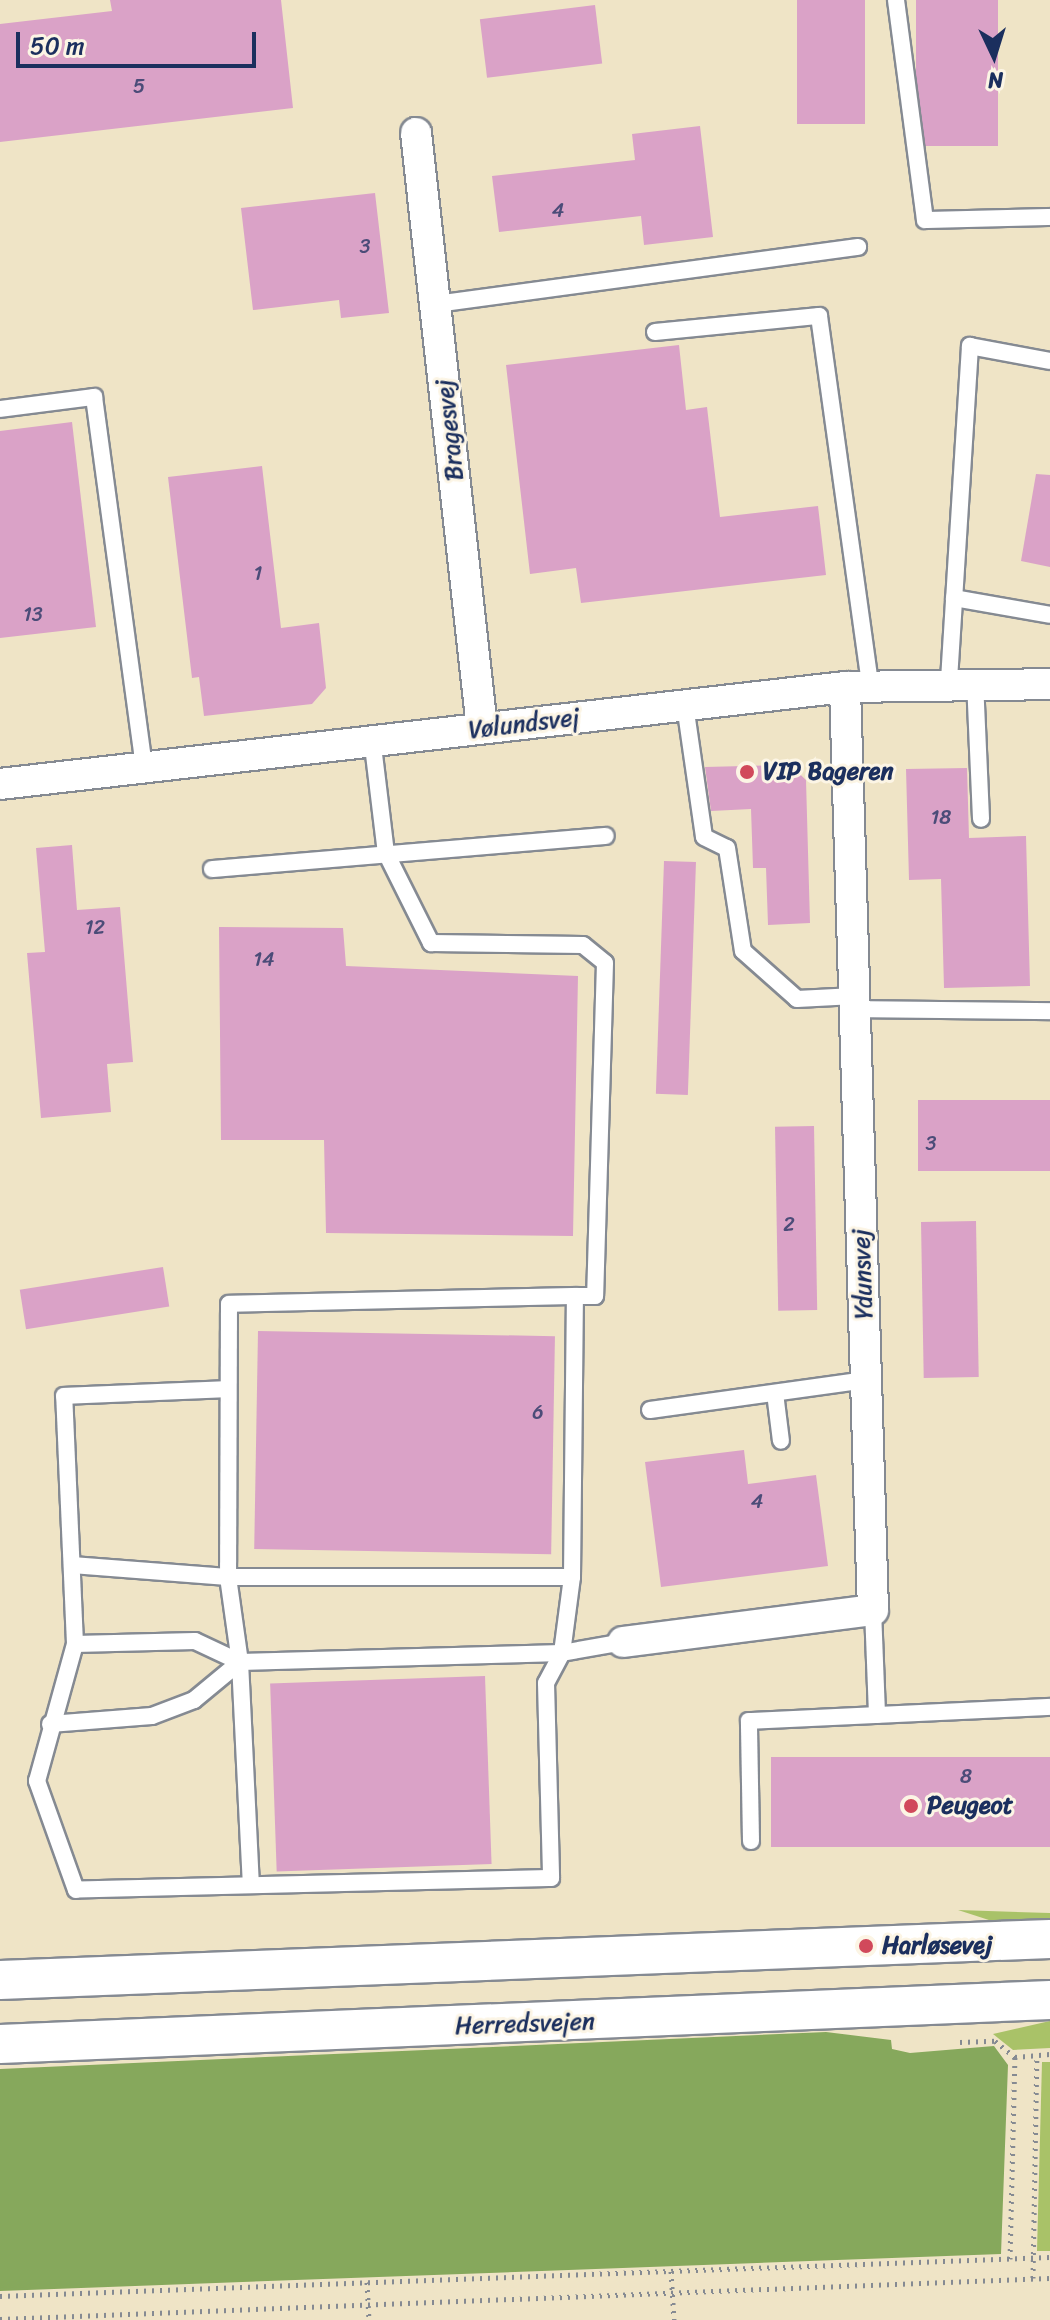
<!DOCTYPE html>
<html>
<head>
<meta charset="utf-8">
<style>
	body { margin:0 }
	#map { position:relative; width:1050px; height:2320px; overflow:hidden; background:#efe4c6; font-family:Sriracha,sans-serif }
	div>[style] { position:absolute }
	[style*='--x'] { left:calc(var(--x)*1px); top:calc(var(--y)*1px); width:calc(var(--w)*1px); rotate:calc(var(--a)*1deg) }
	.green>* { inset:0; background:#a9c268 }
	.forest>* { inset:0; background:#86a85c }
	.building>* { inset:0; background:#daa2c7; transform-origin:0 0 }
	.path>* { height:5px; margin-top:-2.5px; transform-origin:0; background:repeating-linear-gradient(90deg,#858a92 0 2px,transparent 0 8px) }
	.roads { filter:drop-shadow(2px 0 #858a92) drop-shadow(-2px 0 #858a92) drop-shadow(0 2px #858a92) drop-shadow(0 -2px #858a92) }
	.service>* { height:16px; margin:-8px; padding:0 8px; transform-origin:8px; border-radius:8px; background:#fff }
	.minor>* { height:30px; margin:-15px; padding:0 15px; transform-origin:15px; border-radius:15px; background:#fff }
	.tertiary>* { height:38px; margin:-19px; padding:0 19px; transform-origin:19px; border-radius:19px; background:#fff }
	.dots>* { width:22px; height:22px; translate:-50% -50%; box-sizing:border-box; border:4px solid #fcf5e5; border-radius:50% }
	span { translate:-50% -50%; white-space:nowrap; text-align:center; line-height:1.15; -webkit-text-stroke:6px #fcf5e5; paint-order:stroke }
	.number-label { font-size:20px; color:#4b4c78 }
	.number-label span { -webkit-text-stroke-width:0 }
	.street-label { font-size:24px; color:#1b2f5e }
	.poi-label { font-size:24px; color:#1b2f5e; font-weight:700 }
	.left { translate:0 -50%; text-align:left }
	.north { position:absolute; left:954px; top:16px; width:80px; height:80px; -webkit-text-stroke:6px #fcf5e5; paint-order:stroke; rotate:176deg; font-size:22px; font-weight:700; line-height:32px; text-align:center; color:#1b2f5e }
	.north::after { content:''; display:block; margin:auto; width:28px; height:36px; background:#1b2f5e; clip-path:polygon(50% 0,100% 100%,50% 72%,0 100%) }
	.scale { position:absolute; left:16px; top:32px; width:240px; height:36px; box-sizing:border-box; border:4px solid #1b2f5e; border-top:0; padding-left:10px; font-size:24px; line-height:28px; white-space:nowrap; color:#1b2f5e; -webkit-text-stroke:6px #fcf5e5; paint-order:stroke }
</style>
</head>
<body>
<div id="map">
	<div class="green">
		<div style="clip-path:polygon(958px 1910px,1050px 1913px,1050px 1918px,992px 1921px)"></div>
		<div style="clip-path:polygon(1050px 2021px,1050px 2048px,1013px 2050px,993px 2034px)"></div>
		<div style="clip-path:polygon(1042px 2062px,1050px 2062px,1050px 2251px,1037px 2251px)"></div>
	</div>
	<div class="forest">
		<div style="clip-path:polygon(826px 2032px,891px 2040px,892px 2049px,910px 2053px,994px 2046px,1008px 2065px,1001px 2254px,0 2291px,0 2069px)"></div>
	</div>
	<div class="building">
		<div style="clip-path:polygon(110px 0,281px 0,293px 108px,0 142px,0 24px,112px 11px)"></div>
		<div style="left:797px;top:0;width:68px;height:124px"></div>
		<div style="left:916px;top:0;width:82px;height:146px"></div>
		<div style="left:595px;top:5px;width:59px;height:116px;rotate:83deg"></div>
		<div style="clip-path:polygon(700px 126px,713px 237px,644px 245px,641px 216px,499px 232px,492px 176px,635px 160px,632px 134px)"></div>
		<div style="clip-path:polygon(375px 193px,389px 313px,341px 318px,339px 300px,253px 310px,241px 208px)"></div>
		<div style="clip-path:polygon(679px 345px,686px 410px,707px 407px,720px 517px,818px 506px,826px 575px,581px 603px,576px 568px,530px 574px,506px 365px)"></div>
		<div style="clip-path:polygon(72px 422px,96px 627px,0 638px,0 431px)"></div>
		<div style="clip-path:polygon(262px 466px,281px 628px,319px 623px,326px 688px,312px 704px,204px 716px,199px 677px,192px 678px,168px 477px)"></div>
		<div style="clip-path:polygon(1036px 474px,1050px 475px,1050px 567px,1021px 561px)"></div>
		<div style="clip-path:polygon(790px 765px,806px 780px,810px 923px,768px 925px,766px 868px,753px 868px,751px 809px,711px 811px,705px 767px)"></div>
		<div style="clip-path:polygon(967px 768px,969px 838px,1026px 836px,1030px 986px,944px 988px,941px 879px,909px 880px,906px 769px)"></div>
		<div style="clip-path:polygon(72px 845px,77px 910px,120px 907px,133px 1062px,107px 1064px,111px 1112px,41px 1118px,27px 953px,45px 952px,36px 848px)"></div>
		<div style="left:664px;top:861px;width:32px;height:233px;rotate:2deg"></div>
		<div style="clip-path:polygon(219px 927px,343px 928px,346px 966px,578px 976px,573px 1236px,326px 1233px,324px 1140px,221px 1140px)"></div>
		<div style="left:1050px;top:1100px;width:71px;height:132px;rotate:90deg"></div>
		<div style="left:814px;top:1126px;width:184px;height:39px;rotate:89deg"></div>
		<div style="left:976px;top:1221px;width:156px;height:55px;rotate:89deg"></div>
		<div style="left:163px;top:1267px;width:40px;height:145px;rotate:81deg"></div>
		<div style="left:258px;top:1331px;width:297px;height:218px;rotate:1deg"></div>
		<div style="clip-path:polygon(744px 1450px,748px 1484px,816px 1475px,828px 1566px,661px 1587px,645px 1462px)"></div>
		<div style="left:485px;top:1676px;width:188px;height:215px;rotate:88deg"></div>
		<div style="left:1050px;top:1757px;width:90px;height:279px;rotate:90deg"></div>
	</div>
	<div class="path">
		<div style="--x:960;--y:2042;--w:35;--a:-2"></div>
		<div style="--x:995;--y:2041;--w:26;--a:39"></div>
		<div style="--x:1010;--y:2259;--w:202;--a:-88.6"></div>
		<div style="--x:1015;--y:2057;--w:35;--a:-5"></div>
		<div style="--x:671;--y:2271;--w:49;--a:86.5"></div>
		<div style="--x:1033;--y:2278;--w:223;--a:-89"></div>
		<div style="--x:367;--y:2282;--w:38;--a:87"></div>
		<div style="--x:0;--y:2296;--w:1051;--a:-2.13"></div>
		<div style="--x:0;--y:2319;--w:1051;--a:-2.24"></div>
	</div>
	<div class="roads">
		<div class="service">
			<div style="--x:896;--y:0;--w:222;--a:82.5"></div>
			<div style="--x:925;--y:220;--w:125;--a:-1.4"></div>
			<div style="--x:436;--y:304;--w:426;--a:-7.7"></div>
			<div style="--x:655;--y:332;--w:165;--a:-5.6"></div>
			<div style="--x:819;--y:316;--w:373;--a:82.1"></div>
			<div style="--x:0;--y:409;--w:95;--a:-7.3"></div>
			<div style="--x:94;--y:397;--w:373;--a:82.3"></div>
			<div style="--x:954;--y:598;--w:97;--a:10"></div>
			<div style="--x:949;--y:680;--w:335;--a:-86.4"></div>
			<div style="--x:970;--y:346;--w:81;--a:10.6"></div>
			<div style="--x:975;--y:681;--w:138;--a:87.5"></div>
			<div style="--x:685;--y:705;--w:133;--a:81.8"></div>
			<div style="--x:704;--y:837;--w:25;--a:26"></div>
			<div style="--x:727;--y:848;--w:104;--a:81.2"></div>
			<div style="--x:743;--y:951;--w:72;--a:41.6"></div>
			<div style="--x:797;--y:999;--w:58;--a:-3"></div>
			<div style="--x:373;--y:746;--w:108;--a:83.1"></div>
			<div style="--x:386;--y:853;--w:101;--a:63.4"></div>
			<div style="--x:431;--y:943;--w:152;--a:0.8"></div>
			<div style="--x:583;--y:945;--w:28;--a:39"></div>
			<div style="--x:605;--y:963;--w:333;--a:91.7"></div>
			<div style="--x:595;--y:1296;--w:20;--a:180"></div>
			<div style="--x:575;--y:1296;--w:346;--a:178.7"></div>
			<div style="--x:229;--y:1304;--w:273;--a:90.2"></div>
			<div style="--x:228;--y:1577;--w:344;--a:0"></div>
			<div style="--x:572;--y:1577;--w:281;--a:-89.4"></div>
			<div style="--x:212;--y:869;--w:395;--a:-4.8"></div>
			<div style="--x:855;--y:1009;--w:195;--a:0.6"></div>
			<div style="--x:775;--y:1393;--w:48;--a:82.9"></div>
			<div style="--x:650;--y:1410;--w:218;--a:-7.9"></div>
			<div style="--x:72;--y:1565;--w:156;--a:4.4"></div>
			<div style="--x:228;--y:1577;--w:86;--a:82"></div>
			<div style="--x:240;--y:1662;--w:223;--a:87.2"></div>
			<div style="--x:572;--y:1577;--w:77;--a:97.5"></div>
			<div style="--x:562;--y:1653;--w:34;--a:118"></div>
			<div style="--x:546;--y:1683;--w:195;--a:88.5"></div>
			<div style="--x:551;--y:1878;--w:475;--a:178.6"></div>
			<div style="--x:76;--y:1890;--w:116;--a:-109.7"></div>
			<div style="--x:37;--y:1781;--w:142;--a:-74.5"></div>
			<div style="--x:75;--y:1644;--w:120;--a:-1.4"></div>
			<div style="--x:195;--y:1641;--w:50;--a:25"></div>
			<div style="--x:240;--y:1662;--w:322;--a:-1.6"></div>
			<div style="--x:562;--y:1653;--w:62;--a:-10.2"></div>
			<div style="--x:873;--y:1610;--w:105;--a:87.8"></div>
			<div style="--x:75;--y:1644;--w:248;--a:-92.5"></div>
			<div style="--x:64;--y:1396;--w:164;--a:-2.4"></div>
			<div style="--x:50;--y:1724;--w:102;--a:-4.5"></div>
			<div style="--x:152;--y:1716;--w:45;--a:-20.9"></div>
			<div style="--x:194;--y:1700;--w:60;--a:-39.6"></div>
			<div style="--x:751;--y:1841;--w:120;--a:-91"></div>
			<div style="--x:749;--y:1721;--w:301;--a:-2.7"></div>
		</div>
		<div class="minor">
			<div style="--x:416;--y:133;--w:599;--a:83.67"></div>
			<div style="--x:0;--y:784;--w:851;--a:-6.55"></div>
			<div style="--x:845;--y:687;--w:205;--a:-0.8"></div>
			<div style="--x:623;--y:1642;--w:252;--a:-7.3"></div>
			<div style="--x:873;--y:1610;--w:923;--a:-91.74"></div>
		</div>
		<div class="tertiary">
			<div style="--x:0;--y:1980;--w:1051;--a:-2.24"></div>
			<div style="--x:0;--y:2044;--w:1051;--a:-2.4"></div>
		</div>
	</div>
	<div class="dots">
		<div style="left:747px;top:772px;background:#d1495b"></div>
		<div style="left:911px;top:1806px;background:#d1495b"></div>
		<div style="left:866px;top:1946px;background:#d1495b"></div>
	</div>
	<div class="number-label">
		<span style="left:139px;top:86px">5</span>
		<span style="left:558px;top:210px">4</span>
		<span style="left:365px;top:246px">3</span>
		<span style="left:258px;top:573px">1</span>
		<span style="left:33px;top:614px">13</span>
		<span style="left:941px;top:817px">18</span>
		<span style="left:95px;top:927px">12</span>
		<span style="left:264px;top:959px">14</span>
		<span style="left:931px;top:1143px">3</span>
		<span style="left:789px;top:1224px">2</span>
		<span style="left:538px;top:1412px">6</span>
		<span style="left:757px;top:1501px">4</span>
		<span style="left:966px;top:1776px">8</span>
	</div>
	<div class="street-label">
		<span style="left:450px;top:430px;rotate:-96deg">Bragesvej</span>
		<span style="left:524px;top:724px;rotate:-7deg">Vølundsvej</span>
		<span style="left:863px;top:1274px;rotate:-92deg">Ydunsvej</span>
		<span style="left:525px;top:2024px;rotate:-2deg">Herredsvejen</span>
	</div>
	<div class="poi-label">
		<span class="left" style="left:763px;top:772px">VIP Bageren</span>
		<span class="left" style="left:927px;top:1806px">Peugeot</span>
		<span class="left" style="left:882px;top:1946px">Harløsevej</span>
	</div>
	<div class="north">N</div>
	<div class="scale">50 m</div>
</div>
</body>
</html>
